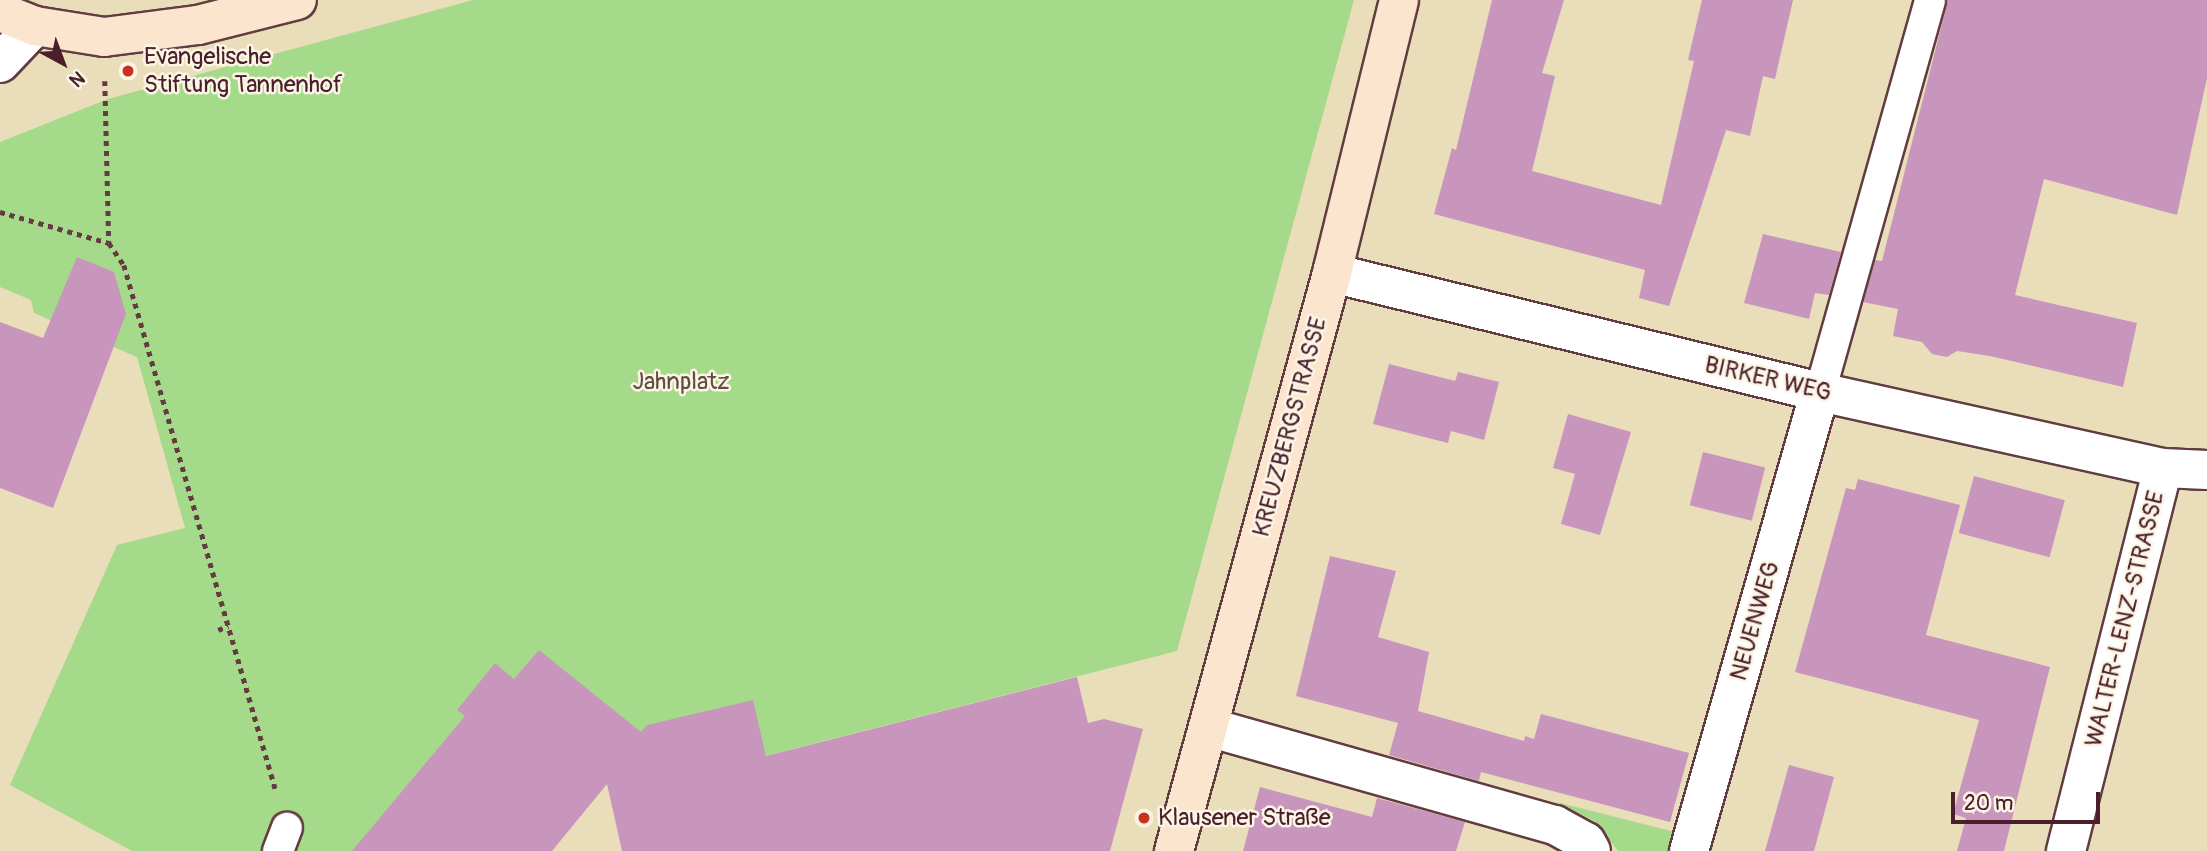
<!DOCTYPE html>
<html>
<head>
<meta charset="utf-8">
<style>
	body { margin:0 }
	#map { position:relative; width:2207px; height:851px; overflow:hidden; background:#eaddba; font-family:Pangolin,sans-serif }
	div>[style] { position:absolute }
	[style*='--x'] { left:calc(var(--x)*1px); top:calc(var(--y)*1px); width:calc(var(--w)*1px); rotate:calc(var(--a)*1deg) }
	.green>* { inset:0; background:#a5da8b }
	.building>* { inset:0; background:#c896bd; transform-origin:0 0 }
	.path>* { height:4.5px; margin-top:-2.25px; transform-origin:0; background:repeating-linear-gradient(90deg,#623c40 0 5px,transparent 0 10px) }
	.roads { filter:drop-shadow(2px 0 #623c40) drop-shadow(-2px 0 #623c40) drop-shadow(0 2px #623c40) drop-shadow(0 -2px #623c40) }
	.lane>* { height:30px; margin:-15px; padding:0 15px; transform-origin:15px; border-radius:15px; background:#fff }
	.street>* { height:38px; margin:-19px; padding:0 19px; transform-origin:19px; border-radius:19px; background:#fff }
	.secondary>* { height:38px; margin:-19px; padding:0 19px; transform-origin:19px; border-radius:19px; background:#fbe5cf }
	.dots>* { width:19px; height:19px; translate:-50% -50%; box-sizing:border-box; border:4px solid #fcf5e5; border-radius:50% }
	span { translate:-50% -50%; white-space:nowrap; text-align:center; line-height:1.15; -webkit-text-stroke:5px #fcf5e5; paint-order:stroke }
	.poi-label { font-size:24px; color:#4a1f2b }
	.left { translate:0 -50%; text-align:left }
	.street-label { font-size:24px; color:#4a1f2b }
	.park-label { font-size:24px; color:#614e43 }
	.north { position:absolute; left:28px; top:28px; width:70px; height:70px; -webkit-text-stroke:5px #fcf5e5; paint-order:stroke; rotate:139deg; font-size:19px; font-weight:700; line-height:28px; text-align:center; color:#4a1f2b }
	.north::after { content:''; display:block; margin:auto; width:24px; height:32px; background:#4a1f2b; clip-path:polygon(50% 0,100% 100%,50% 72%,0 100%) }
	.scale { position:absolute; left:1951px; top:792px; width:149px; height:32px; box-sizing:border-box; border:4px solid #4a1f2b; border-top:0; padding-left:9px; font-size:21px; line-height:24px; white-space:nowrap; color:#4a1f2b; -webkit-text-stroke:5px #fcf5e5; paint-order:stroke }
</style>
</head>
<body>
<div id="map">
	<div class="green">
		<div style="clip-path:polygon(473px 0,1354px 0,1177px 651px,627px 791px,575px 749px,493px 851px,132px 851px,10px 785px,117px 545px,185px 528px,137px 357px,34px 313px,31px 300px,0 287px,0 142px,108px 99px)"></div>
		<div style="clip-path:polygon(1556px 802px,1675px 832px,1670px 851px,1618px 851px,1595px 821px)"></div>
	</div>
	<div class="building">
		<div style="clip-path:polygon(1492px 0,1564px 0,1542px 73px,1555px 76px,1532px 171px,1661px 205px,1694px 61px,1688px 60px,1702px 0,1793px 0,1775px 79px,1763px 76px,1750px 136px,1726px 130px,1669px 306px,1639px 298px,1645px 270px,1434px 214px,1452px 148px,1456px 150px)"></div>
		<div style="clip-path:polygon(1948px 0,2207px 0,2207px 78px,2177px 215px,2044px 179px,2015px 295px,2137px 323px,2123px 387px,1990px 356px,1957px 351px,1947px 357px,1932px 354px,1922px 342px,1893px 336px,1898px 309px,1863px 302px,1875px 260px,1882px 261px)"></div>
		<div style="clip-path:polygon(1763px 234px,1841px 252px,1829px 295px,1815px 293px,1809px 319px,1744px 303px)"></div>
		<div style="clip-path:polygon(77px 257px,114px 272px,126px 314px,53px 508px,0 488px,0 322px,43px 338px)"></div>
		<div style="clip-path:polygon(1389px 364px,1455px 381px,1458px 372px,1499px 382px,1484px 440px,1451px 431px,1448px 443px,1373px 424px)"></div>
		<div style="clip-path:polygon(1568px 414px,1631px 432px,1600px 535px,1561px 524px,1575px 474px,1553px 468px)"></div>
		<div style="left:1703px;top:452px;width:64px;height:55px;rotate:14deg"></div>
		<div style="left:1974px;top:476px;width:94px;height:59px;rotate:15deg"></div>
		<div style="clip-path:polygon(1858px 479px,1960px 505px,1926px 635px,2050px 667px,2004px 851px,1957px 851px,1966px 818px,1953px 814px,1979px 720px,1795px 672px,1846px 488px,1855px 490px)"></div>
		<div style="clip-path:polygon(1330px 556px,1396px 571px,1378px 637px,1429px 652px,1418px 711px,1524px 741px,1525px 736px,1534px 739px,1541px 714px,1689px 753px,1670px 822px,1481px 772px,1479px 781px,1389px 755px,1398px 723px,1296px 696px)"></div>
		<div style="clip-path:polygon(539px 650px,641px 732px,647px 725px,753px 700px,766px 756px,1077px 677px,1088px 723px,1104px 719px,1143px 729px,1110px 851px,622px 851px,607px 784px,552px 851px,352px 851px,465px 716px,457px 710px,495px 663px,514px 679px)"></div>
		<div style="clip-path:polygon(1789px 765px,1834px 777px,1814px 851px,1765px 851px)"></div>
		<div style="clip-path:polygon(1260px 787px,1372px 817px,1377px 798px,1465px 822px,1456px 851px,1243px 851px)"></div>
	</div>
	<div class="path">
		<div style="--x:105;--y:81;--w:162;--a:88.6"></div>
		<div style="--x:0;--y:212;--w:113;--a:15.9"></div>
		<div style="--x:109;--y:243;--w:27;--a:56"></div>
		<div style="--x:124;--y:265;--w:548;--a:73.88"></div>
		<div style="--x:218;--y:630;--w:11;--a:-22"></div>
	</div>
	<div class="roads">
		<div class="lane">
			<div style="--x:1820;--y:392;--w:407;--a:-74.3"></div>
			<div style="--x:278;--y:851;--w:25;--a:-69"></div>
		</div>
		<div class="street">
			<div style="--x:0;--y:63;--w:51;--a:-46.6"></div>
			<div style="--x:1332;--y:273;--w:502;--a:13.7"></div>
			<div style="--x:1820;--y:392;--w:351;--a:12.5"></div>
			<div style="--x:2163;--y:468;--w:44;--a:2.6"></div>
			<div style="--x:1208;--y:727;--w:361;--a:15.8"></div>
			<div style="--x:1555;--y:825;--w:35;--a:29"></div>
			<div style="--x:1586;--y:842;--w:10;--a:61"></div>
			<div style="--x:1689;--y:851;--w:477;--a:-74.1"></div>
			<div style="--x:2066;--y:851;--w:395;--a:-75.8"></div>
		</div>
		<div class="secondary">
			<div style="--x:0;--y:12;--w:38;--a:22"></div>
			<div style="--x:35;--y:26;--w:70;--a:9.1"></div>
			<div style="--x:104;--y:37;--w:95;--a:-7.3"></div>
			<div style="--x:198;--y:25;--w:102;--a:-14.2"></div>
			<div style="--x:1174;--y:851;--w:599;--a:-74.71"></div>
			<div style="--x:1332;--y:273;--w:281;--a:-76.2"></div>
		</div>
	</div>
	<div class="dots">
		<div style="left:128px;top:71px;background:#c8321e"></div>
		<div style="left:1144px;top:818px;background:#c8321e"></div>
	</div>
	<div class="poi-label">
		<span class="left" style="left:144px;top:71px">Evangelische<br>Stiftung Tannenhof</span>
		<span class="left" style="left:1158px;top:818px">Klausener Straße</span>
	</div>
	<div class="street-label">
		<span style="left:1768px;top:379px;rotate:13deg">BIRKER WEG</span>
		<span style="left:1290px;top:427px;rotate:-75deg">KREUZBERGSTRASSE</span>
		<span style="left:2125px;top:619px;rotate:-76deg">WALTER-LENZ-STRASSE</span>
		<span style="left:1755px;top:621px;rotate:-74deg">NEUENWEG</span>
	</div>
	<div class="park-label">
		<span style="left:681px;top:382px">Jahnplatz</span>
	</div>
	<div class="north">N</div>
	<div class="scale">20 m</div>
</div>
</body>
</html>
